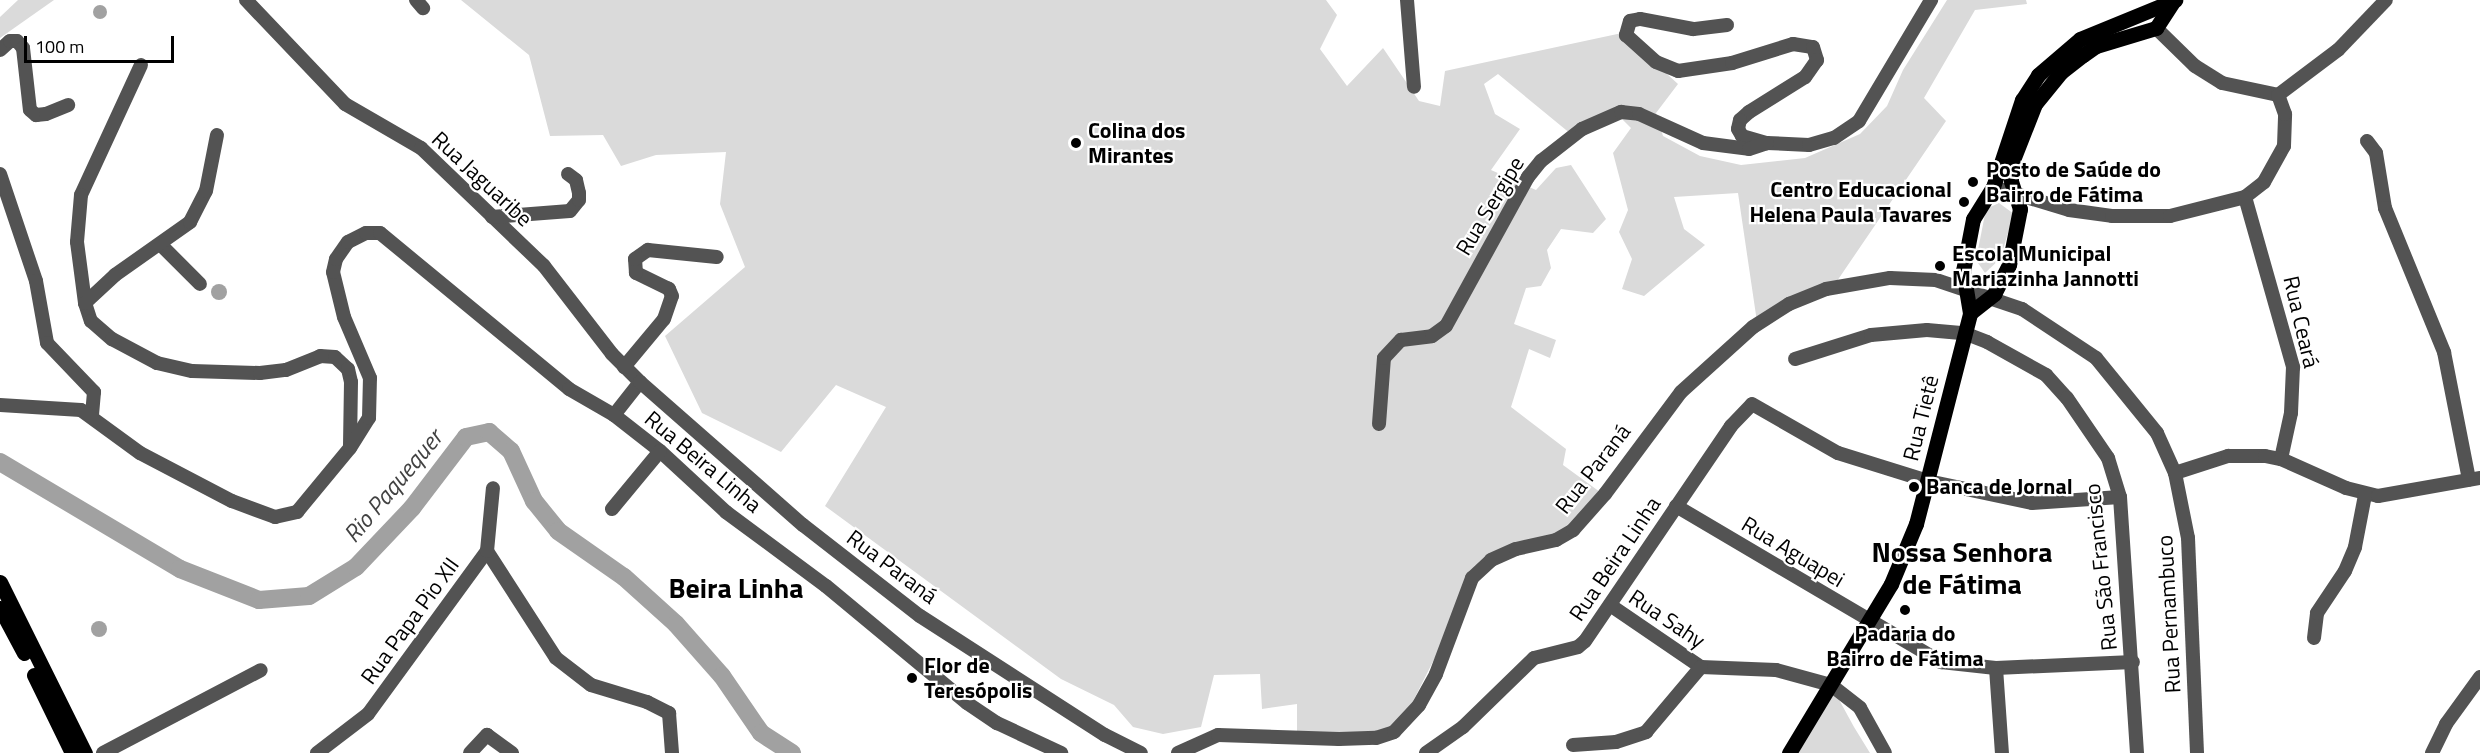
<!DOCTYPE html>
<html>
<head>
<meta charset="utf-8">
<style>
	body { margin:0 }
	#map { position:relative; width:2480px; height:753px; overflow:hidden; background:#fff; font-family:"Titillium Web",sans-serif }
	div>[style] { position:absolute }
	[style*='--x'] { left:calc(var(--x)*1px); top:calc(var(--y)*1px); width:calc(var(--w)*1px); rotate:calc(var(--a)*1deg) }
	.green>* { inset:0; background:#dadada }
	.water>* { inset:0; background:#a1a1a1 }
	.round { border-radius:50% }
	.river>* { height:18px; margin:-9px; padding:0 9px; transform-origin:9px; border-radius:9px; background:#a1a1a1 }
	.minor>* { height:14px; margin:-7px; padding:0 7px; transform-origin:7px; border-radius:7px; background:#535353 }
	.major>* { height:15px; margin:-7.5px; padding:0 7.5px; transform-origin:7.5px; border-radius:7.5px; background:#000 }
	.dots>* { width:16px; height:16px; translate:-50% -50%; box-sizing:border-box; border:3px solid #fff; border-radius:50% }
	span { translate:-50% -50%; white-space:nowrap; text-align:center; line-height:1.15; -webkit-text-stroke:4.5px #fff; paint-order:stroke }
	.poi-label { font-size:22px; color:#000; font-weight:700 }
	.left { translate:0 -50%; text-align:left }
	.right { translate:-100% -50%; text-align:right }
	.street-label { font-size:22px; color:#000 }
	.water-label { font-size:24px; color:#424242; font-style:italic }
	.district-label { font-size:28px; color:#000; font-weight:700 }
	.scale { position:absolute; left:24px; top:36px; width:150px; height:27px; box-sizing:border-box; border:3px solid #000; border-top:0; padding-left:8px; font-size:18px; line-height:21px; white-space:nowrap; color:#000; -webkit-text-stroke:4px #fff; paint-order:stroke }
</style>
</head>
<body>
<div id="map">
	<div class="green">
		<div style="clip-path:polygon(18px 0,54px 0,0 38px,0 17px)"></div>
		<div style="clip-path:polygon(461px 0,1326px 0,1337px 15px,1320px 49px,1347px 86px,1383px 48px,1419px 101px,1440px 106px,1445px 71px,1622px 33px,1678px 84px,1656px 113px,1663px 136px,1700px 156px,1741px 165px,1805px 158px,1860px 134px,1887px 106px,1903px 70px,1947px 0,2026px 0,2027px 4px,1975px 10px,1924px 98px,1946px 121px,1835px 284px,1757px 322px,1738px 193px,1674px 197px,1684px 229px,1705px 245px,1644px 296px,1622px 289px,1632px 259px,1619px 232px,1628px 210px,1613px 153px,1631px 128px,1621px 118px,1577px 139px,1498px 74px,1484px 84px,1495px 114px,1520px 129px,1491px 170px,1536px 190px,1556px 168px,1571px 165px,1606px 219px,1593px 233px,1561px 229px,1547px 250px,1551px 268px,1541px 286px,1526px 288px,1514px 324px,1556px 340px,1550px 358px,1529px 349px,1511px 407px,1566px 449px,1563px 465px,1600px 492px,1569px 528px,1492px 564px,1473px 582px,1403px 721px,1381px 732px,1297px 734px,1297px 704px,1262px 709px,1260px 674px,1214px 675px,1201px 727px,1163px 734px,1133px 727px,1114px 705px,1061px 679px,825px 506px,886px 407px,836px 385px,781px 452px,702px 413px,665px 336px,745px 267px,720px 204px,726px 152px,656px 155px,621px 166px,603px 135px,550px 136px,529px 55px)"></div>
		<div style="clip-path:polygon(1999px 203px,2014px 214px,2000px 259px,1985px 273px,1976px 260px,1986px 209px)"></div>
		<div style="clip-path:polygon(1831px 685px,1854px 727px,1870px 753px,1796px 753px)"></div>
	</div>
	<div class="water">
		<div class="round" style="left:93px;top:5px;width:14px;height:14px"></div>
		<div class="round" style="left:211px;top:284px;width:16px;height:16px"></div>
		<div class="round" style="left:91px;top:621px;width:16px;height:16px"></div>
	</div>
	<div class="river">
		<div style="--x:0;--y:462;--w:209;--a:30.7"></div>
		<div style="--x:180;--y:569;--w:85;--a:21.4"></div>
		<div style="--x:259;--y:600;--w:50;--a:-4.6"></div>
		<div style="--x:309;--y:596;--w:55;--a:-31.7"></div>
		<div style="--x:356;--y:567;--w:81;--a:-46.5"></div>
		<div style="--x:412;--y:508;--w:89;--a:-52.7"></div>
		<div style="--x:466;--y:437;--w:24;--a:-12"></div>
		<div style="--x:489;--y:432;--w:29;--a:41"></div>
		<div style="--x:511;--y:451;--w:55;--a:65.3"></div>
		<div style="--x:534;--y:501;--w:38;--a:51"></div>
		<div style="--x:558;--y:531;--w:80;--a:34.9"></div>
		<div style="--x:624;--y:577;--w:70;--a:42.1"></div>
		<div style="--x:676;--y:624;--w:69;--a:48.5"></div>
		<div style="--x:722;--y:676;--w:69;--a:55.6"></div>
		<div style="--x:761;--y:733;--w:37;--a:33"></div>
	</div>
	<div class="minor">
		<div style="--x:246;--y:0;--w:144;--a:46.4"></div>
		<div style="--x:345;--y:104;--w:88;--a:30.1"></div>
		<div style="--x:421;--y:148;--w:170;--a:43.8"></div>
		<div style="--x:544;--y:266;--w:111;--a:52.3"></div>
		<div style="--x:612;--y:354;--w:40;--a:45"></div>
		<div style="--x:640;--y:382;--w:42;--a:128.2"></div>
		<div style="--x:416;--y:0;--w:11;--a:49"></div>
		<div style="--x:1407;--y:0;--w:87;--a:85.4"></div>
		<div style="--x:1727;--y:25;--w:34;--a:173"></div>
		<div style="--x:1693;--y:29;--w:54;--a:-169.3"></div>
		<div style="--x:1640;--y:19;--w:10;--a:169"></div>
		<div style="--x:1630;--y:21;--w:15;--a:106"></div>
		<div style="--x:1626;--y:35;--w:40;--a:42"></div>
		<div style="--x:1656;--y:62;--w:24;--a:22"></div>
		<div style="--x:1678;--y:71;--w:55;--a:-8.4"></div>
		<div style="--x:1732;--y:63;--w:64;--a:-17.3"></div>
		<div style="--x:1793;--y:44;--w:20;--a:9"></div>
		<div style="--x:1813;--y:47;--w:14;--a:73"></div>
		<div style="--x:1817;--y:60;--w:21;--a:125"></div>
		<div style="--x:1805;--y:77;--w:66;--a:148"></div>
		<div style="--x:1749;--y:112;--w:12;--a:138"></div>
		<div style="--x:1740;--y:120;--w:9;--a:103"></div>
		<div style="--x:1738;--y:129;--w:8;--a:60"></div>
		<div style="--x:1742;--y:136;--w:26;--a:16"></div>
		<div style="--x:1767;--y:143;--w:42;--a:2.7"></div>
		<div style="--x:1809;--y:145;--w:26;--a:-16"></div>
		<div style="--x:1834;--y:138;--w:30;--a:-34"></div>
		<div style="--x:1859;--y:121;--w:141;--a:-59.2"></div>
		<div style="--x:2156;--y:28;--w:54;--a:44.3"></div>
		<div style="--x:2195;--y:66;--w:32;--a:32"></div>
		<div style="--x:2222;--y:83;--w:57;--a:12.1"></div>
		<div style="--x:2278;--y:95;--w:75;--a:-36.9"></div>
		<div style="--x:2338;--y:50;--w:69;--a:-46.2"></div>
		<div style="--x:0;--y:50;--w:13;--a:-42"></div>
		<div style="--x:10;--y:41;--w:7;--a:0"></div>
		<div style="--x:17;--y:41;--w:9;--a:49"></div>
		<div style="--x:23;--y:48;--w:62;--a:83.6"></div>
		<div style="--x:30;--y:110;--w:8;--a:40"></div>
		<div style="--x:36;--y:115;--w:10;--a:-6"></div>
		<div style="--x:46;--y:114;--w:24;--a:-22"></div>
		<div style="--x:141;--y:65;--w:143;--a:114.8"></div>
		<div style="--x:81;--y:195;--w:47;--a:94.9"></div>
		<div style="--x:77;--y:242;--w:62;--a:82.5"></div>
		<div style="--x:85;--y:303;--w:19;--a:72"></div>
		<div style="--x:91;--y:321;--w:28;--a:41"></div>
		<div style="--x:112;--y:339;--w:51;--a:28.1"></div>
		<div style="--x:157;--y:363;--w:36;--a:13"></div>
		<div style="--x:192;--y:371;--w:68;--a:1.7"></div>
		<div style="--x:260;--y:373;--w:26;--a:-7"></div>
		<div style="--x:286;--y:370;--w:37;--a:-22"></div>
		<div style="--x:320;--y:356;--w:15;--a:4"></div>
		<div style="--x:335;--y:357;--w:18;--a:43"></div>
		<div style="--x:348;--y:369;--w:13;--a:77"></div>
		<div style="--x:351;--y:382;--w:65;--a:90.9"></div>
		<div style="--x:2367;--y:141;--w:15;--a:53"></div>
		<div style="--x:2376;--y:153;--w:56;--a:80.7"></div>
		<div style="--x:2385;--y:208;--w:156;--a:67.7"></div>
		<div style="--x:2444;--y:352;--w:130;--a:78.9"></div>
		<div style="--x:0;--y:174;--w:113;--a:71.4"></div>
		<div style="--x:36;--y:281;--w:63;--a:79.9"></div>
		<div style="--x:47;--y:343;--w:68;--a:46.2"></div>
		<div style="--x:94;--y:392;--w:24;--a:95"></div>
		<div style="--x:1993;--y:187;--w:79;--a:16.8"></div>
		<div style="--x:2069;--y:210;--w:43;--a:7.9"></div>
		<div style="--x:2112;--y:216;--w:58;--a:0"></div>
		<div style="--x:2170;--y:216;--w:77;--a:-14.2"></div>
		<div style="--x:2245;--y:197;--w:24;--a:-38"></div>
		<div style="--x:2264;--y:182;--w:41;--a:-60.9"></div>
		<div style="--x:2284;--y:146;--w:32;--a:-88"></div>
		<div style="--x:2285;--y:114;--w:20;--a:-110"></div>
		<div style="--x:2245;--y:197;--w:177;--a:74.2"></div>
		<div style="--x:2293;--y:367;--w:46;--a:92.5"></div>
		<div style="--x:2291;--y:413;--w:47;--a:102.3"></div>
		<div style="--x:492;--y:217;--w:78;--a:-4.4"></div>
		<div style="--x:570;--y:211;--w:14;--a:-51"></div>
		<div style="--x:579;--y:200;--w:7;--a:-90"></div>
		<div style="--x:579;--y:193;--w:13;--a:-103"></div>
		<div style="--x:576;--y:180;--w:10;--a:-143"></div>
		<div style="--x:161;--y:245;--w:55;--a:45"></div>
		<div style="--x:85;--y:303;--w:41;--a:-43"></div>
		<div style="--x:115;--y:275;--w:92;--a:-35.2"></div>
		<div style="--x:190;--y:222;--w:35;--a:-63"></div>
		<div style="--x:206;--y:191;--w:57;--a:-78.9"></div>
		<div style="--x:1795;--y:359;--w:80;--a:-17.5"></div>
		<div style="--x:1871;--y:335;--w:56;--a:-5.1"></div>
		<div style="--x:1927;--y:330;--w:37;--a:5"></div>
		<div style="--x:1964;--y:333;--w:25;--a:21"></div>
		<div style="--x:1987;--y:342;--w:68;--a:29.2"></div>
		<div style="--x:2046;--y:375;--w:31;--a:48"></div>
		<div style="--x:2067;--y:398;--w:73;--a:55.7"></div>
		<div style="--x:2108;--y:458;--w:41;--a:72.9"></div>
		<div style="--x:2120;--y:497;--w:257;--a:86.2"></div>
		<div style="--x:624;--y:367;--w:62;--a:-50.2"></div>
		<div style="--x:664;--y:319;--w:24;--a:-71"></div>
		<div style="--x:672;--y:296;--w:8;--a:-113"></div>
		<div style="--x:669;--y:289;--w:37;--a:-154"></div>
		<div style="--x:636;--y:273;--w:14;--a:-94"></div>
		<div style="--x:635;--y:259;--w:16;--a:-35"></div>
		<div style="--x:648;--y:250;--w:69;--a:5.8"></div>
		<div style="--x:640;--y:382;--w:217;--a:41.3"></div>
		<div style="--x:803;--y:525;--w:148;--a:37.9"></div>
		<div style="--x:920;--y:616;--w:220;--a:32.8"></div>
		<div style="--x:1105;--y:735;--w:40;--a:26.6"></div>
		<div style="--x:0;--y:405;--w:81;--a:3.5"></div>
		<div style="--x:81;--y:410;--w:73;--a:36.1"></div>
		<div style="--x:140;--y:453;--w:104;--a:27.6"></div>
		<div style="--x:232;--y:501;--w:46;--a:20.4"></div>
		<div style="--x:275;--y:517;--w:23;--a:-13"></div>
		<div style="--x:297;--y:512;--w:83;--a:-50.4"></div>
		<div style="--x:350;--y:448;--w:36;--a:-58"></div>
		<div style="--x:369;--y:418;--w:40;--a:-88.6"></div>
		<div style="--x:370;--y:378;--w:66;--a:-113.1"></div>
		<div style="--x:344;--y:317;--w:46;--a:-103.7"></div>
		<div style="--x:333;--y:272;--w:13;--a:-77"></div>
		<div style="--x:336;--y:259;--w:21;--a:-55"></div>
		<div style="--x:348;--y:242;--w:20;--a:-27"></div>
		<div style="--x:366;--y:233;--w:14;--a:0"></div>
		<div style="--x:380;--y:233;--w:245;--a:39.5"></div>
		<div style="--x:569;--y:389;--w:52;--a:30"></div>
		<div style="--x:614;--y:415;--w:58;--a:38"></div>
		<div style="--x:660;--y:451;--w:90;--a:42.7"></div>
		<div style="--x:726;--y:512;--w:124;--a:36.5"></div>
		<div style="--x:826;--y:586;--w:183;--a:39.7"></div>
		<div style="--x:967;--y:703;--w:36;--a:34"></div>
		<div style="--x:997;--y:723;--w:71;--a:25.1"></div>
		<div style="--x:1379;--y:424;--w:66;--a:-85.7"></div>
		<div style="--x:1384;--y:358;--w:25;--a:-47"></div>
		<div style="--x:1401;--y:340;--w:31;--a:-7"></div>
		<div style="--x:1432;--y:336;--w:17;--a:-36"></div>
		<div style="--x:1446;--y:326;--w:170;--a:-61.2"></div>
		<div style="--x:1528;--y:177;--w:21;--a:-51"></div>
		<div style="--x:1541;--y:161;--w:52;--a:-38"></div>
		<div style="--x:1582;--y:129;--w:43;--a:-23.6"></div>
		<div style="--x:1621;--y:112;--w:18;--a:6"></div>
		<div style="--x:1639;--y:114;--w:70;--a:24.4"></div>
		<div style="--x:1703;--y:143;--w:46;--a:7.4"></div>
		<div style="--x:1749;--y:149;--w:19;--a:-18"></div>
		<div style="--x:2175;--y:473;--w:56;--a:-17.8"></div>
		<div style="--x:2228;--y:456;--w:37;--a:0"></div>
		<div style="--x:2265;--y:456;--w:16;--a:11"></div>
		<div style="--x:2281;--y:459;--w:71;--a:24"></div>
		<div style="--x:2346;--y:488;--w:33;--a:14"></div>
		<div style="--x:2378;--y:496;--w:104;--a:-10"></div>
		<div style="--x:1676;--y:506;--w:308;--a:30.5"></div>
		<div style="--x:1941;--y:662;--w:55;--a:6.2"></div>
		<div style="--x:1996;--y:668;--w:137;--a:-2.5"></div>
		<div style="--x:612;--y:509;--w:75;--a:-50.4"></div>
		<div style="--x:487;--y:551;--w:127;--a:57.2"></div>
		<div style="--x:556;--y:658;--w:44;--a:37.6"></div>
		<div style="--x:591;--y:685;--w:59;--a:16.9"></div>
		<div style="--x:647;--y:702;--w:25;--a:27"></div>
		<div style="--x:669;--y:713;--w:40;--a:85.7"></div>
		<div style="--x:1610;--y:605;--w:110;--a:34.3"></div>
		<div style="--x:2314;--y:638;--w:25;--a:-83"></div>
		<div style="--x:2317;--y:613;--w:50;--a:-56.3"></div>
		<div style="--x:2345;--y:571;--w:26;--a:-67"></div>
		<div style="--x:2355;--y:547;--w:53;--a:-79.1"></div>
		<div style="--x:1701;--y:667;--w:75;--a:2.3"></div>
		<div style="--x:1776;--y:670;--w:57;--a:15.3"></div>
		<div style="--x:1831;--y:685;--w:37;--a:38"></div>
		<div style="--x:1860;--y:708;--w:51;--a:60.9"></div>
		<div style="--x:1996;--y:668;--w:85;--a:86"></div>
		<div style="--x:1573;--y:745;--w:43;--a:-4"></div>
		<div style="--x:1616;--y:742;--w:32;--a:-18"></div>
		<div style="--x:1646;--y:732;--w:85;--a:-49.8"></div>
		<div style="--x:103;--y:753;--w:178;--a:-27.7"></div>
		<div style="--x:317;--y:753;--w:64;--a:-37.4"></div>
		<div style="--x:368;--y:714;--w:202;--a:-53.9"></div>
		<div style="--x:487;--y:551;--w:63;--a:-84.6"></div>
		<div style="--x:470;--y:753;--w:25;--a:-47"></div>
		<div style="--x:487;--y:735;--w:31;--a:36"></div>
		<div style="--x:1178;--y:753;--w:44;--a:-24.2"></div>
		<div style="--x:1218;--y:735;--w:121;--a:1.9"></div>
		<div style="--x:1339;--y:739;--w:37;--a:-2"></div>
		<div style="--x:1376;--y:738;--w:19;--a:-18"></div>
		<div style="--x:1394;--y:732;--w:37;--a:-47"></div>
		<div style="--x:1419;--y:705;--w:35;--a:-61"></div>
		<div style="--x:1436;--y:674;--w:103;--a:-69.4"></div>
		<div style="--x:1472;--y:578;--w:26;--a:-43"></div>
		<div style="--x:1491;--y:560;--w:27;--a:-24"></div>
		<div style="--x:1516;--y:549;--w:41;--a:-12.7"></div>
		<div style="--x:1556;--y:540;--w:20;--a:-30"></div>
		<div style="--x:1573;--y:530;--w:48;--a:-48.4"></div>
		<div style="--x:1605;--y:494;--w:127;--a:-53.3"></div>
		<div style="--x:1681;--y:392;--w:97;--a:-42.1"></div>
		<div style="--x:1753;--y:327;--w:43;--a:-32.6"></div>
		<div style="--x:1789;--y:304;--w:40;--a:-22"></div>
		<div style="--x:1826;--y:289;--w:65;--a:-9.8"></div>
		<div style="--x:1890;--y:278;--w:46;--a:2.5"></div>
		<div style="--x:1936;--y:280;--w:91;--a:18.6"></div>
		<div style="--x:2022;--y:309;--w:89;--a:33.5"></div>
		<div style="--x:2096;--y:358;--w:97;--a:50.9"></div>
		<div style="--x:2157;--y:433;--w:44;--a:65.8"></div>
		<div style="--x:2175;--y:473;--w:66;--a:78.7"></div>
		<div style="--x:2188;--y:538;--w:215;--a:87.6"></div>
		<div style="--x:1426;--y:753;--w:45;--a:-35.1"></div>
		<div style="--x:1463;--y:727;--w:99;--a:-44.2"></div>
		<div style="--x:1534;--y:658;--w:45;--a:-14"></div>
		<div style="--x:1578;--y:647;--w:9;--a:-41"></div>
		<div style="--x:1585;--y:641;--w:260;--a:-55.8"></div>
		<div style="--x:1731;--y:426;--w:30;--a:-46"></div>
		<div style="--x:1752;--y:404;--w:99;--a:29.7"></div>
		<div style="--x:1838;--y:453;--w:94;--a:17.3"></div>
		<div style="--x:1928;--y:481;--w:106;--a:11.9"></div>
		<div style="--x:2032;--y:503;--w:88;--a:-3.9"></div>
		<div style="--x:2432;--y:753;--w:32;--a:-64"></div>
		<div style="--x:2446;--y:724;--w:58;--a:-54.1"></div>
	</div>
	<div class="major">
		<div style="--x:1970;--y:313;--w:31;--a:-38"></div>
		<div style="--x:1994;--y:294;--w:33;--a:-63"></div>
		<div style="--x:2009;--y:265;--w:57;--a:-78.9"></div>
		<div style="--x:2020;--y:209;--w:29;--a:-108"></div>
		<div style="--x:2011;--y:181;--w:16;--a:-90"></div>
		<div style="--x:2011;--y:165;--w:66;--a:-68.5"></div>
		<div style="--x:2035;--y:104;--w:41;--a:-50.9"></div>
		<div style="--x:2061;--y:72;--w:28;--a:-38"></div>
		<div style="--x:2083;--y:55;--w:16;--a:-35"></div>
		<div style="--x:2096;--y:46;--w:63;--a:-16.7"></div>
		<div style="--x:2156;--y:28;--w:31;--a:-57"></div>
		<div style="--x:0;--y:582;--w:191;--a:63.6"></div>
		<div style="--x:0;--y:608;--w:51;--a:61.9"></div>
		<div style="--x:34;--y:675;--w:87;--a:64"></div>
		<div style="--x:1789;--y:753;--w:197;--a:-58.9"></div>
		<div style="--x:1891;--y:584;--w:65;--a:-67.4"></div>
		<div style="--x:1916;--y:524;--w:218;--a:-75.6"></div>
		<div style="--x:1970;--y:313;--w:43;--a:-99.5"></div>
		<div style="--x:1963;--y:271;--w:53;--a:-79.1"></div>
		<div style="--x:1973;--y:219;--w:38;--a:-58"></div>
		<div style="--x:1993;--y:187;--w:92;--a:-71.6"></div>
		<div style="--x:2022;--y:100;--w:30;--a:-57"></div>
		<div style="--x:2038;--y:75;--w:55;--a:-40.6"></div>
		<div style="--x:2080;--y:39;--w:103;--a:-22.3"></div>
	</div>
	<div class="dots">
		<div style="left:1076px;top:143px;background:#000"></div>
		<div style="left:1973px;top:182px;background:#000"></div>
		<div style="left:1964px;top:202px;background:#000"></div>
		<div style="left:1940px;top:266px;background:#000"></div>
		<div style="left:1914px;top:487px;background:#000"></div>
		<div style="left:1905px;top:610px;background:#000"></div>
		<div style="left:912px;top:678px;background:#000"></div>
	</div>
	<div class="poi-label">
		<span class="left" style="left:1088px;top:143px">Colina dos<br>Mirantes</span>
		<span class="left" style="left:1986px;top:182px">Posto de Saúde do<br>Bairro de Fátima</span>
		<span class="right" style="left:1952px;top:202px">Centro Educacional<br>Helena Paula Tavares</span>
		<span class="left" style="left:1952px;top:266px">Escola Municipal<br>Mariazinha Jannotti</span>
		<span class="left" style="left:1926px;top:487px">Banca de Jornal</span>
		<span style="left:1905px;top:646px">Padaria do<br>Bairro de Fátima</span>
		<span class="left" style="left:924px;top:678px">Flor de<br>Teresópolis</span>
	</div>
	<div class="street-label">
		<span style="left:482px;top:179px;rotate:43deg">Rua Jaguaribe</span>
		<span style="left:1490px;top:206px;rotate:-59deg">Rua Sergipe</span>
		<span style="left:2301px;top:322px;rotate:77deg">Rua Ceará</span>
		<span style="left:1921px;top:418px;rotate:-76deg">Rua Tietê</span>
		<span style="left:703px;top:462px;rotate:40deg">Rua Beira Linha</span>
		<span style="left:1593px;top:469px;rotate:-52deg">Rua Paraná</span>
		<span style="left:1793px;top:552px;rotate:31deg">Rua Aguapei</span>
		<span style="left:1615px;top:559px;rotate:-56deg">Rua Beira Linha</span>
		<span style="left:892px;top:567px;rotate:37deg">Rua Paraná</span>
		<span style="left:2101px;top:567px;rotate:-96deg">Rua São Francisco</span>
		<span style="left:2169px;top:614px;rotate:-93deg">Rua Pernambuco</span>
		<span style="left:1667px;top:619px;rotate:34deg">Rua Sahy</span>
		<span style="left:410px;top:621px;rotate:-54deg">Rua Papa Pio XII</span>
	</div>
	<div class="water-label">
		<span style="left:393px;top:486px;rotate:-50deg">Rio Paquequer</span>
	</div>
	<div class="district-label">
		<span style="left:1962px;top:568px">Nossa Senhora<br>de Fátima</span>
		<span style="left:736px;top:588px">Beira Linha</span>
	</div>
	<div class="scale">100 m</div>
</div>
</body>
</html>
